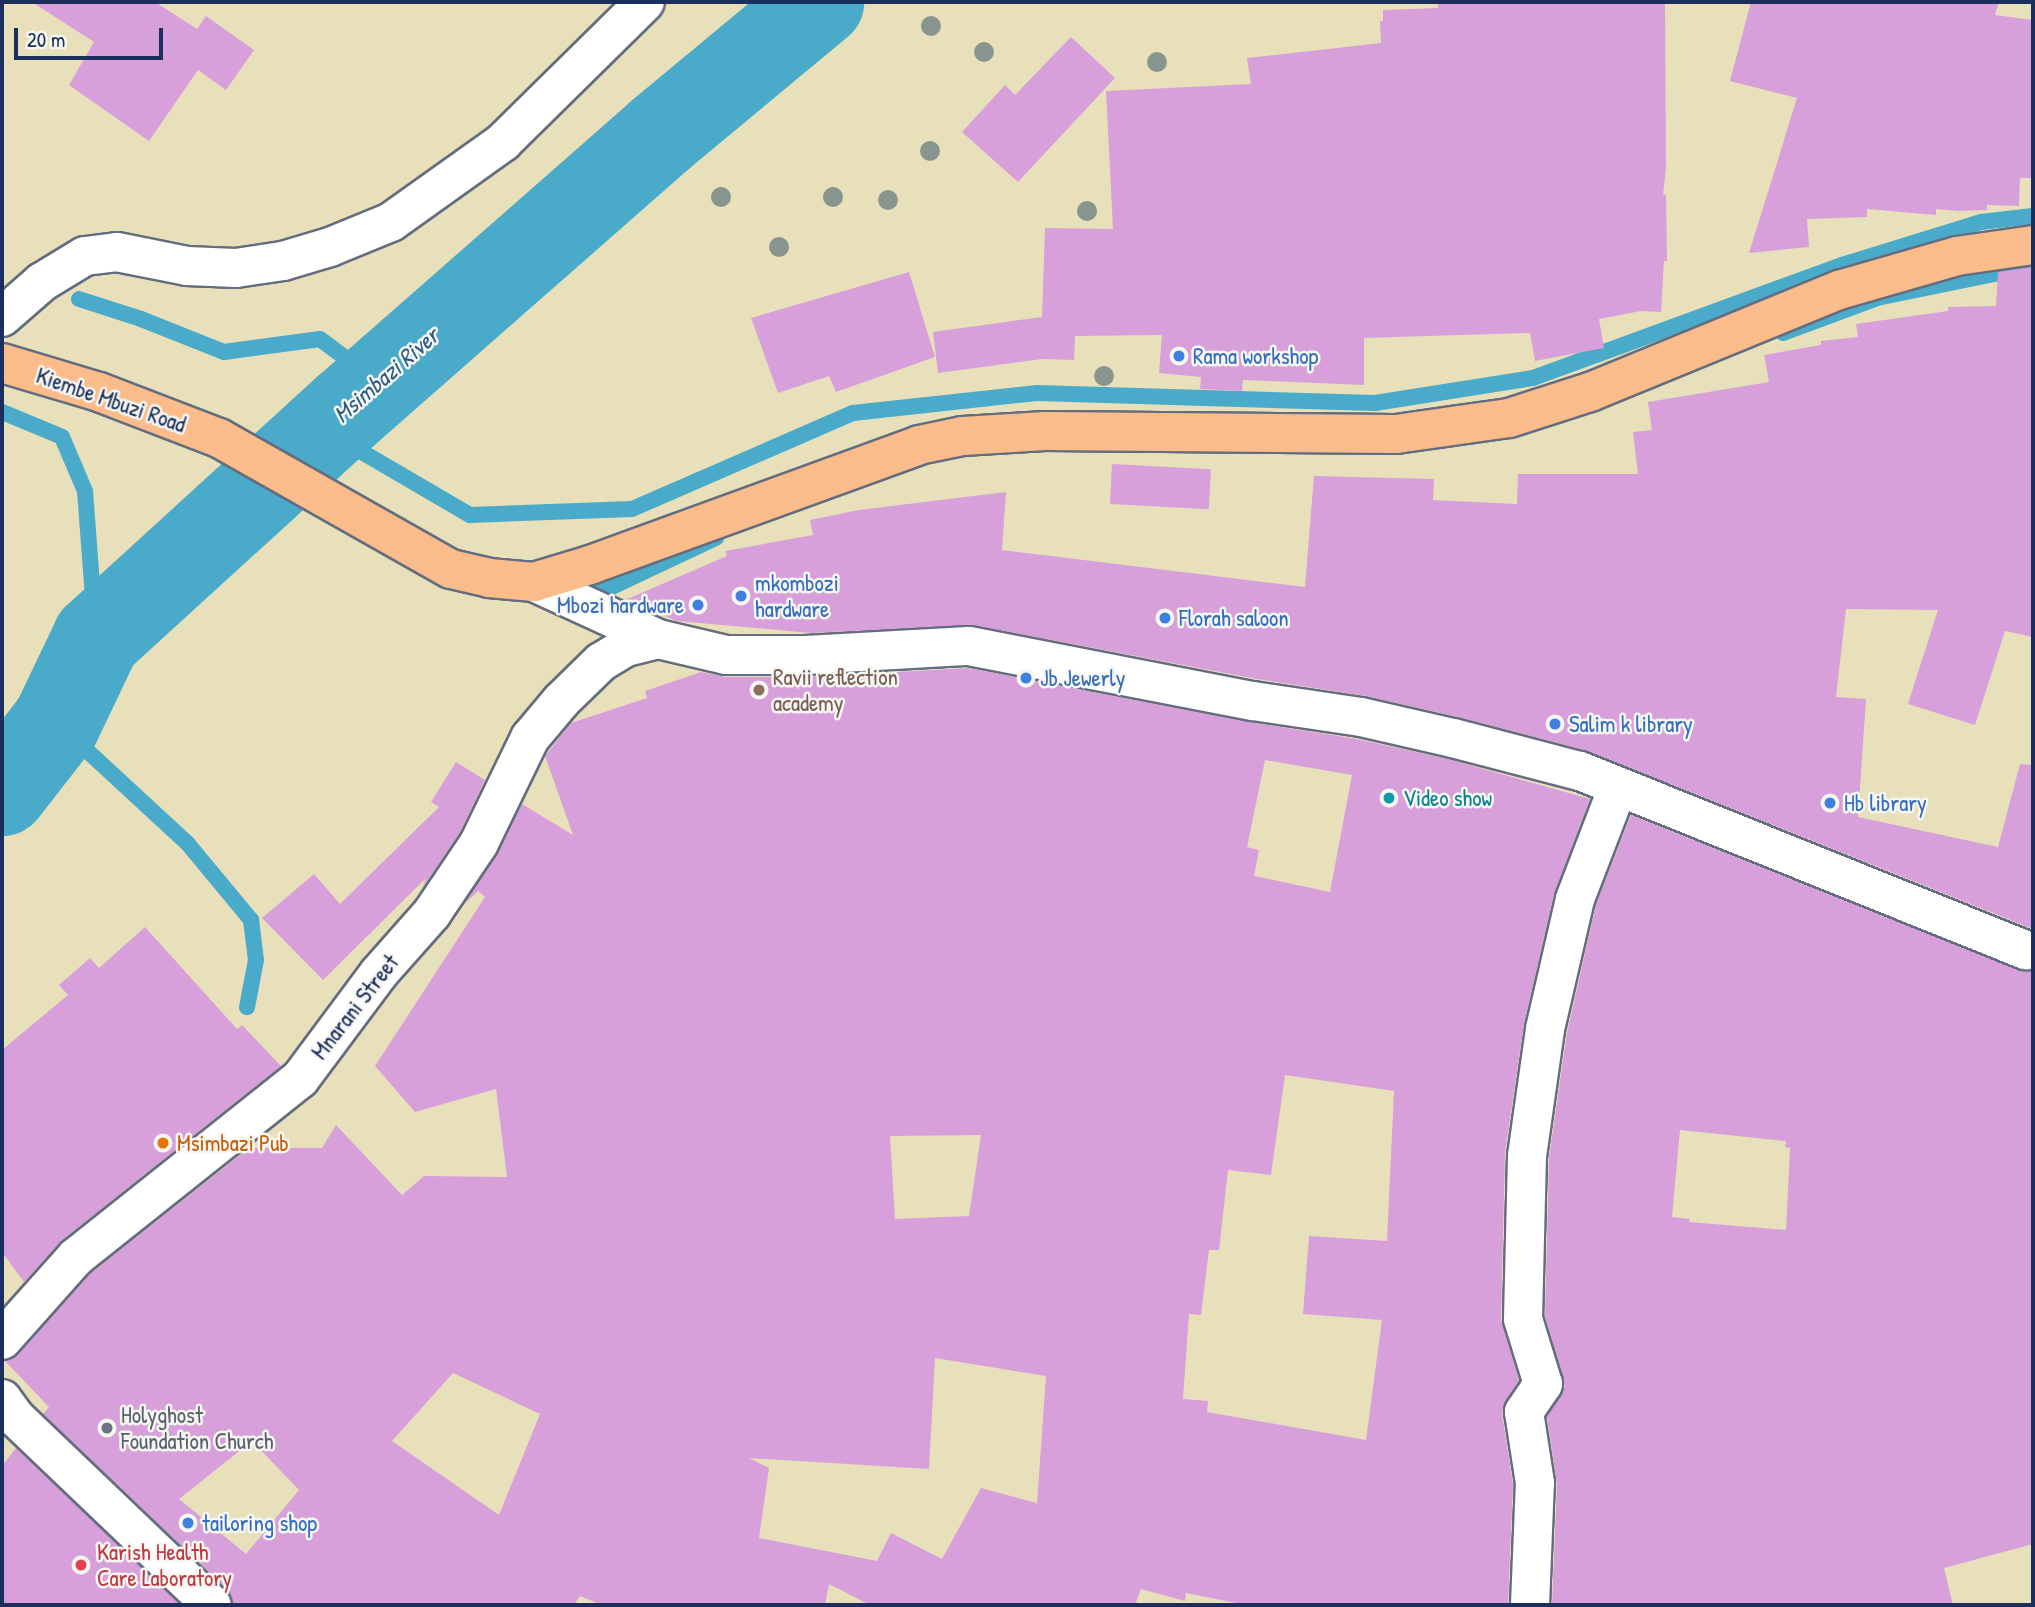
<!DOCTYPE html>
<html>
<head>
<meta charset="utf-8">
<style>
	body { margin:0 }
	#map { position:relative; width:2035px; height:1607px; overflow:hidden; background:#e8e0bb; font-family:"Patrick Hand",sans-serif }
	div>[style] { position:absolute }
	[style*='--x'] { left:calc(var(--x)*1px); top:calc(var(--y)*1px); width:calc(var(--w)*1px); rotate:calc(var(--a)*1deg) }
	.stream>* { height:16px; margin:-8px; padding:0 8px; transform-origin:8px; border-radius:8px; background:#4aaac9 }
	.river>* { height:89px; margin:-44.5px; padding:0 44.5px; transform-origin:44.5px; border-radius:44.5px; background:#4aaac9 }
	.building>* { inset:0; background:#d7a0da; transform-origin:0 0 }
	.roads { filter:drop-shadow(2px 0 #636d7f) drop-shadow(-2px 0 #636d7f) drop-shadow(0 2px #636d7f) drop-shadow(0 -2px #636d7f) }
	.minor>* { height:38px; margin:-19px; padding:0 19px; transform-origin:19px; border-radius:19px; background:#fff }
	.major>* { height:38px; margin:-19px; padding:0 19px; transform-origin:19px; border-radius:19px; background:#fabc8b }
	.trees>* { width:20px; height:20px; margin:-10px; border-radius:50%; background:#87958e }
	.dots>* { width:19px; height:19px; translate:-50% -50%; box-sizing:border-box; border:4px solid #f6f6f2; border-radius:50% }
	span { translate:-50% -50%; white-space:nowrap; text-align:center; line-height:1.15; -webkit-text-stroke:5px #f6f6f2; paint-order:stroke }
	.shop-label { font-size:23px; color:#366cbe }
	.left { translate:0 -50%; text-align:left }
	.right { translate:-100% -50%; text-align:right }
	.street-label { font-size:23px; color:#1b2f5e }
	.education-label { font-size:23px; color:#785e54 }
	.culture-label { font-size:23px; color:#0d838f }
	.food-label { font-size:23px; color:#c56008 }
	.worship-label { font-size:23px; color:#5b616d }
	.health-label { font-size:23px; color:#be3a42 }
	.water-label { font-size:24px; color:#2b5a83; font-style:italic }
	.frame { position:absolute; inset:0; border:4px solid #1b2f5e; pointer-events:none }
	.scale { position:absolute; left:14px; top:28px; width:149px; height:32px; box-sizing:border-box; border:4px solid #1b2f5e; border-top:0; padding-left:9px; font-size:21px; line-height:24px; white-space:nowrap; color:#1b2f5e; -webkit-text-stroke:5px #f6f6f2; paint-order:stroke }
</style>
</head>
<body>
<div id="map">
	<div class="stream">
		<div style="--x:79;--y:299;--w:65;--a:17.9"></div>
		<div style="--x:141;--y:319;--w:89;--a:21.7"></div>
		<div style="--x:224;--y:352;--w:97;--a:-7.7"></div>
		<div style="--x:320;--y:339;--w:54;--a:36.7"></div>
		<div style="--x:363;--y:371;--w:43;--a:113.6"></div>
		<div style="--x:1783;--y:333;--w:100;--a:-20.4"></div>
		<div style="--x:1877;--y:298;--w:159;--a:-11.6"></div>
		<div style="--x:2;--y:412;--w:65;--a:22.6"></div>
		<div style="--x:62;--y:437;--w:59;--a:66.9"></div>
		<div style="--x:85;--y:491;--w:147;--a:85.7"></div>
		<div style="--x:326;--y:431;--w:167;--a:30.3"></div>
		<div style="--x:470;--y:515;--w:162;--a:-2.1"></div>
		<div style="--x:632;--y:509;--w:241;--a:-23.5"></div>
		<div style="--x:853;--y:413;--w:185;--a:-6.2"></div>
		<div style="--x:1037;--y:393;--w:338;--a:1.7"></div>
		<div style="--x:1375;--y:403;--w:160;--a:-9"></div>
		<div style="--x:1533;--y:378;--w:329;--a:-20.1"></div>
		<div style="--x:1842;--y:265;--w:145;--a:-17.2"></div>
		<div style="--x:1981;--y:222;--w:52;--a:-6.6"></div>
		<div style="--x:584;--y:600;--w:146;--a:-25.2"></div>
		<div style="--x:56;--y:722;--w:180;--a:42.7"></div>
		<div style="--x:188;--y:844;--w:99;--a:50.3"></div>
		<div style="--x:251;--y:920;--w:40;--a:82.9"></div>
		<div style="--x:256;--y:960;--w:48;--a:100.8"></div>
	</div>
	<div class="river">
		<div style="--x:2;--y:791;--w:88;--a:-52"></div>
		<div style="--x:56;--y:722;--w:93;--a:-64.5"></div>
		<div style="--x:96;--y:638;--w:338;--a:-42.4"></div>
		<div style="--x:346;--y:410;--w:418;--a:-41.3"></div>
		<div style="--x:660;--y:134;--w:207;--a:-39.7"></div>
	</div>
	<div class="building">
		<div style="clip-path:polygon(32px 2px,155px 2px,197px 29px,206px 16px,254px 50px,226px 90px,198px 70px,149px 141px,69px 85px,94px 42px)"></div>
		<div style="clip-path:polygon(1438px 2px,1665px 2px,1666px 167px,1663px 195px,1666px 195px,1667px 261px,1664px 261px,1661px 312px,1641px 311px,1599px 319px,1604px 348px,1535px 361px,1530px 333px,1364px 338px,1364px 385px,1243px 380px,1242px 391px,1200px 389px,1201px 377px,1159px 373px,1162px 335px,1075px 336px,1074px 360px,1042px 359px,938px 373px,933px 332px,1042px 317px,1045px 228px,1113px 229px,1106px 91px,1251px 84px,1247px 58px,1381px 43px,1380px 21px,1383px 21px,1383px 10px,1438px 8px)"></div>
		<div style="clip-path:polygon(1751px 2px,1999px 2px,1995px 15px,2033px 20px,2033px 178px,2020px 178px,2019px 206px,1987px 205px,1987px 210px,1958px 211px,1936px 209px,1936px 215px,1867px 209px,1867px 217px,1807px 219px,1809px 247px,1749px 253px,1797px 98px,1730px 81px)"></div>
		<div style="clip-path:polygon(1071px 37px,1115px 78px,1018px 182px,962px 132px,1005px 85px,1015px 95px)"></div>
		<div style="clip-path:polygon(2033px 267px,2033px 637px,2005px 631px,1975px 725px,1908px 704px,1938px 610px,1846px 609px,1836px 697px,1866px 699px,1858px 817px,1998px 847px,2020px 764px,2033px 765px,2033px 929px,1588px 751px,1458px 717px,1366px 696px,1257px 679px,973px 625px,811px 633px,677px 621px,625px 600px,727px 556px,725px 551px,813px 535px,810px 520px,859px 510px,1006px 492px,1002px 550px,1305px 587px,1314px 476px,1434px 479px,1433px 500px,1517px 504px,1518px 474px,1638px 474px,1633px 432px,1652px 430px,1648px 402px,1769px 382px,1764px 355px,1821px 345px,1821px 341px,1858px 337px,1856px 324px,1948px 311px,1948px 307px,1996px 306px,1998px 272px)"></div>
		<div style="clip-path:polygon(909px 272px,935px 357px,836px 392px,829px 376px,778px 393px,751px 318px)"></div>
		<div style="left:1112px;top:464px;width:99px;height:40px;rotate:3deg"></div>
		<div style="clip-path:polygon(evenodd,968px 668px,1249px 722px,1357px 739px,1448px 759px,1590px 799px,1554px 894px,1524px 1024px,1505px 1153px,1501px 1319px,1519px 1380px,1506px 1400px,1502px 1414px,1513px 1484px,1508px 1605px,1246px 1605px,1186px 1593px,1185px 1601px,1141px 1589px,1135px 1605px,870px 1605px,829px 1584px,825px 1605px,602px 1605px,580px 1596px,574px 1605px,233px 1605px,227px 1589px,43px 1414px,49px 1407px,5px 1361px,18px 1355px,91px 1273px,249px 1148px,322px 1148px,336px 1125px,402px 1195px,424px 1176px,507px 1177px,496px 1089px,415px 1112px,375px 1066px,485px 897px,478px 891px,464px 904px,497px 855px,522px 804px,573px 835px,545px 756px,571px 723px,647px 698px,645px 691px,701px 672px,726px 677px,806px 677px,968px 668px,1265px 760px,1352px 775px,1330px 892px,1254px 876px,1259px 850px,1247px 847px,1265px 760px,968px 668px,1285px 1075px,1394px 1091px,1387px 1241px,1309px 1236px,1303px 1314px,1382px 1320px,1366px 1440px,1207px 1412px,1208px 1401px,1183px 1399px,1189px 1314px,1201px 1315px,1209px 1250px,1219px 1250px,1228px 1170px,1271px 1175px,1285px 1075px,968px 668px,981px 1135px,969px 1216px,895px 1219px,890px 1136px,981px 1135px,968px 668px,935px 1358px,1046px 1376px,1037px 1503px,981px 1488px,942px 1559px,891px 1533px,877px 1561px,759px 1538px,769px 1468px,749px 1458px,929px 1469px,935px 1358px,968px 668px,453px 1373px,540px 1414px,499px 1515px,392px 1441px,453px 1373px,968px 668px,252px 1441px,299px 1490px,246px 1554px,179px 1499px,252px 1441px)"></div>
		<div style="clip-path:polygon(456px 762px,485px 780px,460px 832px,423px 887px,426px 878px,323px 980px,262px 918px,314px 874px,340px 904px,439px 807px,431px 802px)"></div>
		<div style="clip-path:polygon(evenodd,1631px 815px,2018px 970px,2033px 970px,2033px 1544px,1944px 1568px,1953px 1605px,1552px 1605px,1557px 1484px,1547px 1417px,1565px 1387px,1545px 1316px,1549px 1158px,1567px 1033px,1596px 905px,1631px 815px,1680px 1130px,1786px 1141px,1785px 1147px,1790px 1148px,1786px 1230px,1689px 1222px,1690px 1219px,1672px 1217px,1680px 1130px)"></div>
		<div style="clip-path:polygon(145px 927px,237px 1029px,242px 1025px,281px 1066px,62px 1240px,24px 1282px,2px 1252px,2px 1050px,68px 995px,59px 985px,90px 958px,99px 968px)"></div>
		<div style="clip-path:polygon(16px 1448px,181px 1605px,2px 1605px,2px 1466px)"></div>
	</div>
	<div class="roads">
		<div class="minor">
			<div style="--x:2;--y:317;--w:53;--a:-41.2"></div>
			<div style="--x:42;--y:282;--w:50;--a:-31.2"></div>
			<div style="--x:85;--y:256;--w:32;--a:-7"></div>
			<div style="--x:117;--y:252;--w:71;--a:11.3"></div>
			<div style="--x:187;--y:266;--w:49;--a:2.3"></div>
			<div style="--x:236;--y:268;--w:48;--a:-8.5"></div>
			<div style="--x:283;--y:261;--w:49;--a:-16.6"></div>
			<div style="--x:330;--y:247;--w:66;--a:-22.3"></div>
			<div style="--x:391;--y:222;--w:138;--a:-35.5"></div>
			<div style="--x:503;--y:142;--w:199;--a:-44.6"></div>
			<div style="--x:534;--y:582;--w:136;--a:24.7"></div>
			<div style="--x:658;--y:639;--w:70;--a:13.2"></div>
			<div style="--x:726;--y:655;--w:80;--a:0"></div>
			<div style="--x:806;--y:655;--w:163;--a:-3.2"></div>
			<div style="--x:969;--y:646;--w:289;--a:11"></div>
			<div style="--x:1253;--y:701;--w:109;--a:8.4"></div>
			<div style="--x:1361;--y:717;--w:94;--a:12.9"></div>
			<div style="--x:1453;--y:738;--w:131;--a:14.6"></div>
			<div style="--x:1580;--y:771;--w:481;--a:21.9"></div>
			<div style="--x:2;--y:1340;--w:111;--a:-48.3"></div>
			<div style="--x:76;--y:1257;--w:286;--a:-38.5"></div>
			<div style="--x:300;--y:1079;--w:132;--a:-53.3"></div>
			<div style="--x:379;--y:973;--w:80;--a:-48.5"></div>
			<div style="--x:432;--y:913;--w:84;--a:-56.1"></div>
			<div style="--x:479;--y:843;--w:117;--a:-64.1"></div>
			<div style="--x:530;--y:738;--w:48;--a:-50"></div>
			<div style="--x:561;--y:701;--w:56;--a:-44.3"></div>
			<div style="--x:601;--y:662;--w:29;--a:-31"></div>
			<div style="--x:626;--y:647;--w:33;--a:-14"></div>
			<div style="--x:2;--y:1399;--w:22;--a:54"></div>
			<div style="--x:15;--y:1417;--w:272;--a:43.7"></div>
			<div style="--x:1530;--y:1605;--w:122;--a:-87.7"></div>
			<div style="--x:1535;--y:1483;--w:72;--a:-98.8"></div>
			<div style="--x:1524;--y:1412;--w:34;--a:-56"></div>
			<div style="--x:1543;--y:1384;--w:68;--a:-107.1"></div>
			<div style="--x:1523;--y:1319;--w:163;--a:-88.6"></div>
			<div style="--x:1527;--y:1156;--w:128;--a:-81.9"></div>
			<div style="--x:1545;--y:1029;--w:133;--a:-77"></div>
			<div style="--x:1575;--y:899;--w:120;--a:-69"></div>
		</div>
		<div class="major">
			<div style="--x:2;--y:363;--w:101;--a:16.6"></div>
			<div style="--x:99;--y:392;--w:129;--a:21"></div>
			<div style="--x:219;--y:438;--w:266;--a:29.5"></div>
			<div style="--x:451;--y:569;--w:39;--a:13"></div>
			<div style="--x:489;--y:578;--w:45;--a:5.1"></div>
			<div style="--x:534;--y:582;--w:59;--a:-16.9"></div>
			<div style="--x:590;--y:565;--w:350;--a:-20"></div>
			<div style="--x:919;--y:445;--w:45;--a:-11.6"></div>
			<div style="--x:963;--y:436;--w:82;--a:-3.5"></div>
			<div style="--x:1045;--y:431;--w:351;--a:0.5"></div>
			<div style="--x:1396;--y:434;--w:114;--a:-8.1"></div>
			<div style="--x:1509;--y:418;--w:85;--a:-17.8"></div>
			<div style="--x:1590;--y:392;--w:269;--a:-22.3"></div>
			<div style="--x:1839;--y:290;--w:123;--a:-16.1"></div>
			<div style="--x:1957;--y:256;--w:77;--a:-8.2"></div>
		</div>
	</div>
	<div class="trees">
		<div style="left:931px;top:26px"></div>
		<div style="left:984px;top:52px"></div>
		<div style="left:1157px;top:62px"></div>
		<div style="left:930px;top:151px"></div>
		<div style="left:721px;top:197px"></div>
		<div style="left:833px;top:197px"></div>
		<div style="left:888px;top:200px"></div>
		<div style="left:1087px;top:211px"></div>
		<div style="left:779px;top:247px"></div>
		<div style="left:1104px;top:376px"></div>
	</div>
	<div class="dots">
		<div style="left:1179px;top:356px;background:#3f7fe0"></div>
		<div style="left:741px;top:596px;background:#3f7fe0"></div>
		<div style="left:698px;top:605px;background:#3f7fe0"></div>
		<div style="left:1165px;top:618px;background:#3f7fe0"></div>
		<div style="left:1026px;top:678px;background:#3f7fe0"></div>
		<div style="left:759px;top:690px;background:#8d6e63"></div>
		<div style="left:1555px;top:724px;background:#3f7fe0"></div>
		<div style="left:1389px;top:798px;background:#0f9aa8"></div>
		<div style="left:1830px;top:803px;background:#3f7fe0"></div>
		<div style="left:163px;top:1143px;background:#e8710a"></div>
		<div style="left:107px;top:1428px;background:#6b7280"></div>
		<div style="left:188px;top:1523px;background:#3f7fe0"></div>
		<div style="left:81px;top:1565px;background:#e0444e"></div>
	</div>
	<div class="shop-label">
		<span class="left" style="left:1193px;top:356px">Rama workshop</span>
		<span class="left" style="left:755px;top:596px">mkombozi<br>hardware</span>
		<span class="right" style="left:684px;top:605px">Mbozi hardware</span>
		<span class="left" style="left:1179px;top:618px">Florah saloon</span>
		<span class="left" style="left:1040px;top:678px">Jb Jewerly</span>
		<span class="left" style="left:1569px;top:724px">Salim k library</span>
		<span class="left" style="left:1844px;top:803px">Hb library</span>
		<span class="left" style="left:202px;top:1523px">tailoring shop</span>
	</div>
	<div class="street-label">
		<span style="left:111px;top:400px;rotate:19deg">Kiembe Mbuzi Road</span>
		<span style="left:355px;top:1007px;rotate:-52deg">Mnarani Street</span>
	</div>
	<div class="education-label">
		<span class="left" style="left:773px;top:690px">Ravii reflection<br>academy</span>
	</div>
	<div class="culture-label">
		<span class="left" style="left:1403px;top:798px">Video show</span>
	</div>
	<div class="food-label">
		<span class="left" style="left:177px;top:1143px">Msimbazi Pub</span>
	</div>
	<div class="worship-label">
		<span class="left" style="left:121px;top:1428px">Holyghost<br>Foundation Church</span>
	</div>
	<div class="health-label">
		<span class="left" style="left:97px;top:1565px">Karish Health<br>Care Laboratory</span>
	</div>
	<div class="water-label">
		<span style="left:386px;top:375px;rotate:-41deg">Msimbazi River</span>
	</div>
	<div class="frame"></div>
	<div class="scale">20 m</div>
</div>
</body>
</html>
